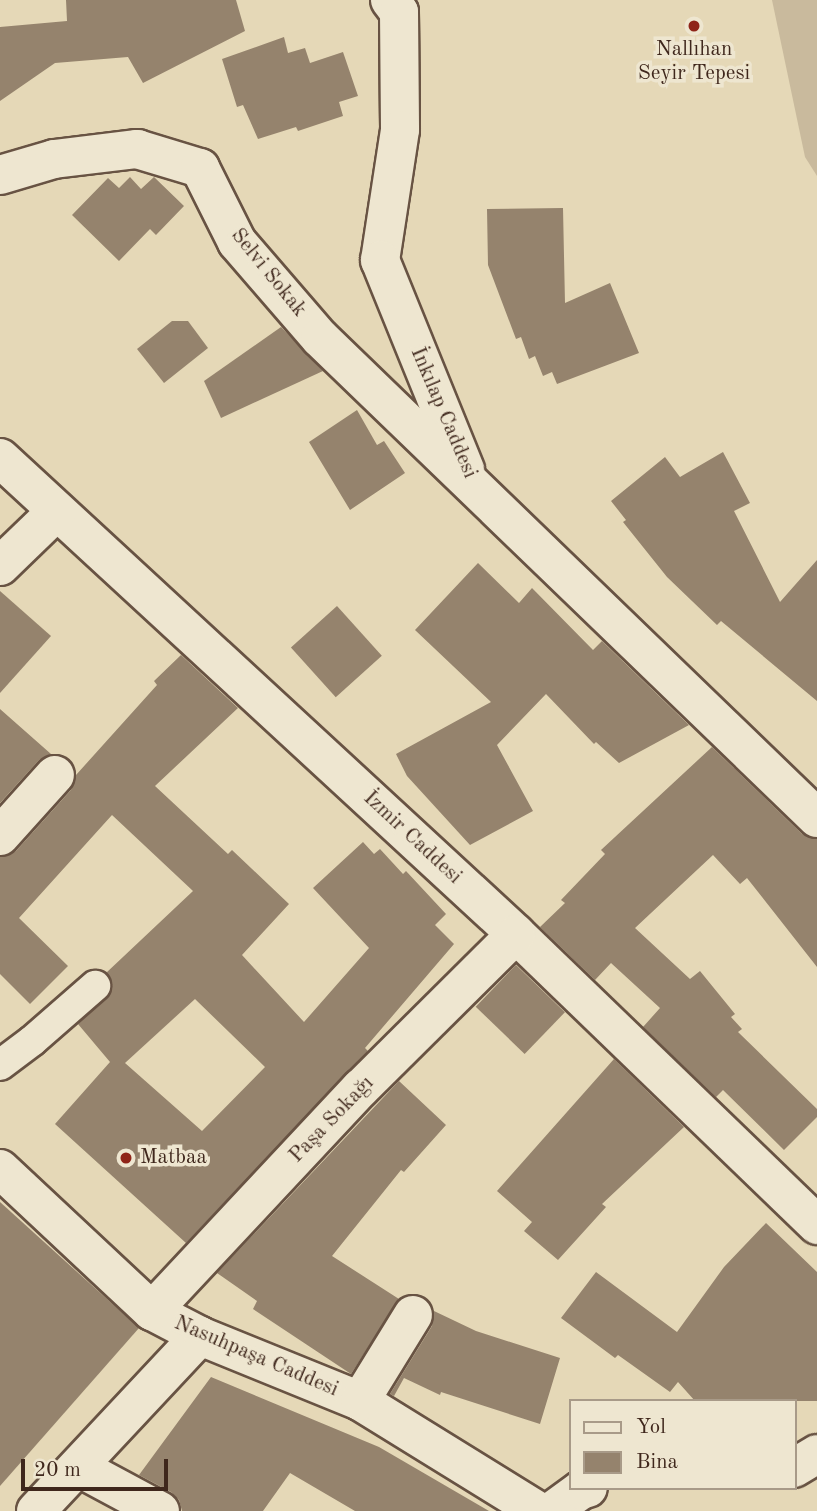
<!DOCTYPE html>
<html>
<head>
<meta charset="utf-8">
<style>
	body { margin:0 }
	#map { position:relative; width:817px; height:1511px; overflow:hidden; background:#e5d8b7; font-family:"Old Standard TT",serif }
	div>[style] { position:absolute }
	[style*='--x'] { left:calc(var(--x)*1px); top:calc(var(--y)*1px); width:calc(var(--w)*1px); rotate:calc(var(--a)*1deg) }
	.green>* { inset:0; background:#c9ba9d }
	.building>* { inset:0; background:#95836d; transform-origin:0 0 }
	.roads { filter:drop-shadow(2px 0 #685343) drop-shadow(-2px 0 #685343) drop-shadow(0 2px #685343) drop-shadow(0 -2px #685343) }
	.lane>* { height:30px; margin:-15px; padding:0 15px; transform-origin:15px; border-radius:15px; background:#eee6d0 }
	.street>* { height:38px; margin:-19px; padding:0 19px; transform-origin:19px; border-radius:19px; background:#eee6d0 }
	.dots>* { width:19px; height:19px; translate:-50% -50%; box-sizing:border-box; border:4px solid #eee6d0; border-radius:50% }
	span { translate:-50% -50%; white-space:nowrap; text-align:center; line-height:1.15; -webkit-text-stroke:7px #eee6d0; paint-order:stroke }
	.poi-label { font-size:21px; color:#3f271c }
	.left { translate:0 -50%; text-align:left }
	.street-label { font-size:21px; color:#3f271c }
	.legend { position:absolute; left:569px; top:1399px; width:228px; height:91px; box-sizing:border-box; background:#eee6d0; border:2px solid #a89a88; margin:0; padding:9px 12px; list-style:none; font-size:21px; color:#3f271c }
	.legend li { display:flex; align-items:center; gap:14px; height:35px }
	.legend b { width:35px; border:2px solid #a89a88 }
	.scale { position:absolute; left:21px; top:1459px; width:147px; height:32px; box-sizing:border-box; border:4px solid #3f271c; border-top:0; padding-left:9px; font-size:21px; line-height:24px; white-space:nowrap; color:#3f271c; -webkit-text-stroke:5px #eee6d0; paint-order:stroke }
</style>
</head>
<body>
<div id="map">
	<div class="green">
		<div style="clip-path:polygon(772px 0,817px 0,817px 176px,805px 157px)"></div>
	</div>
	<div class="building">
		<div style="clip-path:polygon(66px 0,236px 0,245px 31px,143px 83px,128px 57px,55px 63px,0 101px,0 27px,67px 21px)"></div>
		<div style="clip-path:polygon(284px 37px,288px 53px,305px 48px,310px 63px,343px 52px,358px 96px,339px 102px,343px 116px,298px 131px,296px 127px,258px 139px,243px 105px,237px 107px,222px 59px)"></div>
		<div style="clip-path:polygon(130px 177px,141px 189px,154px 177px,184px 206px,156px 235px,150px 229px,119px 261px,72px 215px,108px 178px,119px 188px)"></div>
		<div style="clip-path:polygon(563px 208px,565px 303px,610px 283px,639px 353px,557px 384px,552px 372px,543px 376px,535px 356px,529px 359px,521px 337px,516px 339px,488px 265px,487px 209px)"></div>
		<div style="clip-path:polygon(172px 321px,188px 321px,208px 348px,164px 383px,137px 349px)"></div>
		<div style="clip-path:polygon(281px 327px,323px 371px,221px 418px,204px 381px)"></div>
		<div style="clip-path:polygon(357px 410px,377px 445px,384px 441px,405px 473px,350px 510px,309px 442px)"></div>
		<div style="clip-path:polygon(723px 452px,750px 503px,734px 511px,780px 602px,817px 560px,817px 701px,721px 621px,717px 625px,667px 577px,623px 522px,626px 520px,611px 501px,665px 457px,680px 477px)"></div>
		<div style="clip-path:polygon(478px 563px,519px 603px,532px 588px,593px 650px,602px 641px,689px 725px,619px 763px,596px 742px,594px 744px,546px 694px,497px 745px,533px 811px,470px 845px,407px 776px,396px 754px,491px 702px,415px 630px)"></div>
		<div style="clip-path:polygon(0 591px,51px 636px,0 693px)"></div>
		<div style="left:337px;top:606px;width:67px;height:62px;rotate:48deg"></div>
		<div style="clip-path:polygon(evenodd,181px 655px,238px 708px,155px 786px,228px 854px,232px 850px,289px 904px,242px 955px,304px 1022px,369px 948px,313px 888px,363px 842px,374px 854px,380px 849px,403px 874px,406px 871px,446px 914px,435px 925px,454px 944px,365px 1048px,368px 1051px,186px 1243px,55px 1124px,110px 1062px,78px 1024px,111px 992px,112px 982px,106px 973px,193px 891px,112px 815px,19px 918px,68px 966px,30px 1004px,0 974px,0 857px,16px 851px,71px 790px,76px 775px,157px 685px,154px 681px,181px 655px,195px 999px,265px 1067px,202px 1131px,125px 1063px,195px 999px)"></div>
		<div style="clip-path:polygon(0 709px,51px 754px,39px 760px,0 803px)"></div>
		<div style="clip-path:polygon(712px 747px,802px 834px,817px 839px,817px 967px,747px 878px,740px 884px,713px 855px,635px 928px,690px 979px,700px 971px,735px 1014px,731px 1017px,742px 1029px,738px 1032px,817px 1109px,817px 1117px,784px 1150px,723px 1090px,716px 1097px,643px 1027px,660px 1008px,611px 963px,595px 980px,540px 927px,565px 903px,561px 900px,605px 854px,601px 850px)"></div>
		<div style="left:516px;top:965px;width:68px;height:58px;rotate:44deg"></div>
		<div style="clip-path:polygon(614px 1059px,684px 1127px,602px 1204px,606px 1207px,558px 1260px,524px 1231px,532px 1222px,497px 1191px)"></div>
		<div style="clip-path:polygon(399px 1081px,446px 1125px,404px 1172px,401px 1170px,332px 1256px,399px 1299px,351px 1374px,253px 1309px,257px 1301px,217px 1273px)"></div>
		<div style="clip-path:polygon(0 1202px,139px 1328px,0 1486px)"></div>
		<div style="clip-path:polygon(766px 1223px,817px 1272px,817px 1401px,695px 1401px,678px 1382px,670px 1392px,618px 1355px,615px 1358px,561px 1318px,596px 1272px,677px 1332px,724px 1267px)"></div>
		<div style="clip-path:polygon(434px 1311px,476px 1331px,560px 1358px,540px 1424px,441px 1392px,440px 1395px,404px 1378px,394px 1396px,390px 1394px,432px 1326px)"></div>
		<div style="clip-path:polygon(211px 1377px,379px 1447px,489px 1511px,355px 1511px,290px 1473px,263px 1511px,182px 1511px,179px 1500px,171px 1492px,139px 1475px)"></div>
	</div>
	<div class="roads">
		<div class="lane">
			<div style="--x:0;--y:1065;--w:40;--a:-37"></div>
			<div style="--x:32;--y:1041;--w:84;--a:-41.1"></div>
		</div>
		<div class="street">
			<div style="--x:390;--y:0;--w:15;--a:53"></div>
			<div style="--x:399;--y:12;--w:118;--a:89.5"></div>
			<div style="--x:400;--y:130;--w:132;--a:98.7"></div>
			<div style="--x:380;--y:260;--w:226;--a:67.9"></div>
			<div style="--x:0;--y:175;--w:56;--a:-16.5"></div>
			<div style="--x:54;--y:159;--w:84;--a:-6.9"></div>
			<div style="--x:137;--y:149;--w:66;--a:16.8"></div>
			<div style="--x:200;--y:168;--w:83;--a:63.4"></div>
			<div style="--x:237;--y:242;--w:127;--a:49.2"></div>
			<div style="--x:320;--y:338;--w:691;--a:44"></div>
			<div style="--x:0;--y:458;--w:702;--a:42.69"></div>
			<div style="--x:516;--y:934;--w:419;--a:44"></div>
			<div style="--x:0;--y:566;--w:79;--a:-44"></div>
			<div style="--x:0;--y:836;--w:82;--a:-48"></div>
			<div style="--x:0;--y:1169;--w:208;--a:43.1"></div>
			<div style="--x:152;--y:1311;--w:54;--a:27.5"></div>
			<div style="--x:200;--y:1336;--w:173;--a:22.1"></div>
			<div style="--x:360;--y:1401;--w:209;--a:31.7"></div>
			<div style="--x:152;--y:1311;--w:306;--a:-46.9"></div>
			<div style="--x:361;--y:1088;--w:218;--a:-44.8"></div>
			<div style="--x:360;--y:1401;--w:101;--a:-58.4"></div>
			<div style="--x:78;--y:1467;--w:93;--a:28.2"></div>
			<div style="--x:794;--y:1468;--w:27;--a:-31"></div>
			<div style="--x:36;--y:1511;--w:240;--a:-46.9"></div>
			<div style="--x:552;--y:1511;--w:36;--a:-36"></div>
			<div style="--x:581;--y:1490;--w:7;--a:-16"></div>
		</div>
	</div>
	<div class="dots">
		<div style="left:694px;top:26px;background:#8f2418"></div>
		<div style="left:126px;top:1158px;background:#8f2418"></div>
	</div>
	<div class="poi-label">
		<span style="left:694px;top:62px">Nallıhan<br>Seyir Tepesi</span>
		<span class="left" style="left:140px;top:1158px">Matbaa</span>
	</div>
	<div class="street-label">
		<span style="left:268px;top:273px;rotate:51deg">Selvi Sokak</span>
		<span style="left:443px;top:413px;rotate:67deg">İnkılap Caddesi</span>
		<span style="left:412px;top:838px;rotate:43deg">İzmir Caddesi</span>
		<span style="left:332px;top:1120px;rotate:-46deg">Paşa Sokağı</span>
		<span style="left:256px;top:1357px;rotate:23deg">Nasuhpaşa Caddesi</span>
	</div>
	<ul class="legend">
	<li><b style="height:9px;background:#eee6d0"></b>Yol</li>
	<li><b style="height:19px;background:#95836d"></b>Bina</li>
	</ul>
	<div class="scale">20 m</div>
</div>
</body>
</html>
